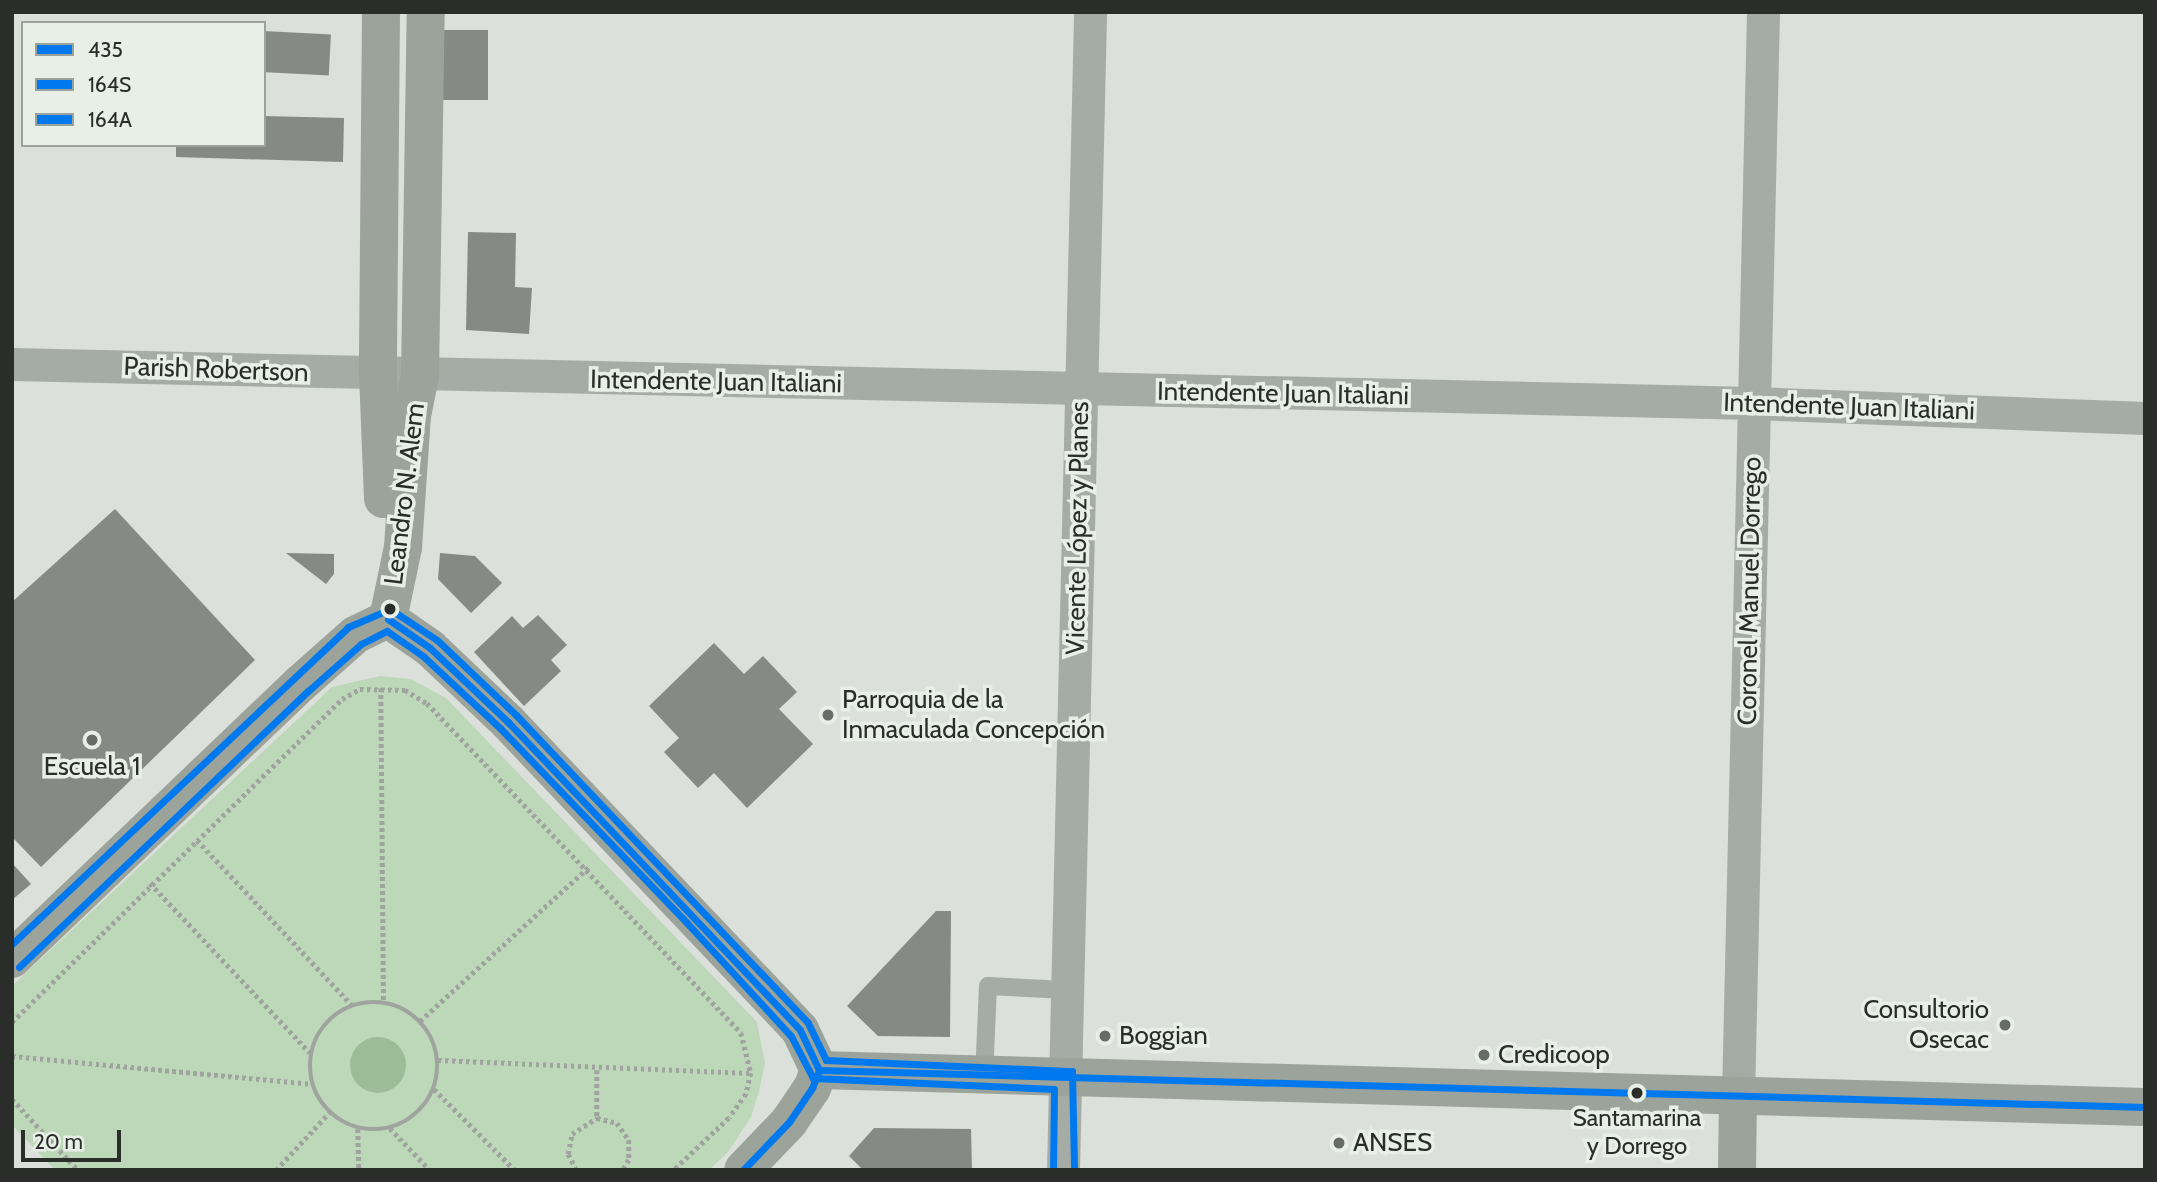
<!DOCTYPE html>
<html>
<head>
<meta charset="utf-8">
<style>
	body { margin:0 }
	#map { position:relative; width:2157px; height:1182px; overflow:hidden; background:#dbe0db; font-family:Cabin,sans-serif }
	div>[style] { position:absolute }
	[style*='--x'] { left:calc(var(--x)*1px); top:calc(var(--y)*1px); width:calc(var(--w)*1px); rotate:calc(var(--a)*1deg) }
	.green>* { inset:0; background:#bdd7b9 }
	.water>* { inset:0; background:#9cbc98 }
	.round { border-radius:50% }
	.building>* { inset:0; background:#868a86; transform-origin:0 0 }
	.path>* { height:4.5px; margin-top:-2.25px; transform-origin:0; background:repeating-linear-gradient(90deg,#9fa49e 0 3.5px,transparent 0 7px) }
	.path>.ring { margin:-2.25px; padding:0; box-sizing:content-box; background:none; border:4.5px solid #9fa49e; border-radius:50% }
	.lane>* { height:18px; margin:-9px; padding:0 9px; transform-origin:9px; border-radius:9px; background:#a5aca5 }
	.street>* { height:33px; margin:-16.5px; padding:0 16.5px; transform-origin:16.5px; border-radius:16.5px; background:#a5aca5 }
	.secondary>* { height:38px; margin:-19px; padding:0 19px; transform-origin:19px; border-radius:19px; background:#9ba39a }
	.bus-1>* { height:7px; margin:-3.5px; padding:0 3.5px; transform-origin:3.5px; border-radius:3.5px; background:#0079ef }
	.bus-2>* { height:7px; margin:-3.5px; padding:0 3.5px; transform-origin:3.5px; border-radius:3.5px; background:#0079ef }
	.bus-3>* { height:7px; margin:-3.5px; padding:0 3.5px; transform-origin:3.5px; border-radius:3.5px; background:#0079ef }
	.dots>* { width:19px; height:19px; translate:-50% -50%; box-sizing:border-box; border:4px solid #e7efe6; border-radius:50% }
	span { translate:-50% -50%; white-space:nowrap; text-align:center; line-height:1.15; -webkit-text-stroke:7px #e7efe6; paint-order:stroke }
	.bus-label { font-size:24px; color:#2a2d2a }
	.street-label { font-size:26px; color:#2a2d2a }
	.poi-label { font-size:26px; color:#2a2d2a }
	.left { translate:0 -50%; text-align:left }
	.right { translate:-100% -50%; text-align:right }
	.frame { position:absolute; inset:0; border:14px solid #2a2d2a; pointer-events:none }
	.legend { position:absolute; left:21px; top:21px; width:245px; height:126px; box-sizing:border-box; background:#e7efe6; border:2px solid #9ba19b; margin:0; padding:9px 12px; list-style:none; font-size:21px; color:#2a2d2a }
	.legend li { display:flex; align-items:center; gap:14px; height:35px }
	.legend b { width:35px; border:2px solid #9ba19b }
	.scale { position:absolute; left:21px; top:1130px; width:100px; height:32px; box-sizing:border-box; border:4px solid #2a2d2a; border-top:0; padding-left:9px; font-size:21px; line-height:24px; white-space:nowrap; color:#2a2d2a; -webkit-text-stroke:5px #e7efe6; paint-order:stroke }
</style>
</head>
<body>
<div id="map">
	<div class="green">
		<div style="clip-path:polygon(380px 676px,411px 679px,446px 698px,757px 1022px,765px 1063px,759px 1091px,751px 1117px,728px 1152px,709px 1170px,55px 1170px,12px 1125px,12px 986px,332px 687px)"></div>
	</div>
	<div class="water">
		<div class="round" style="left:350px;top:1037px;width:56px;height:56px"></div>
	</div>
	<div class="building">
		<div style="left:440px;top:30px;width:48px;height:70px"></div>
		<div style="left:264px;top:31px;width:67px;height:41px;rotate:3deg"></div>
		<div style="clip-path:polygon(264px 116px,344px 118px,343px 162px,176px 157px,176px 145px,264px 145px)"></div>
		<div style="clip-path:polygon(468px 232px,516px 233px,515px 287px,532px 288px,529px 334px,466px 330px)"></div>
		<div style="clip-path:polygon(115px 509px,255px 660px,41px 867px,12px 837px,12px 602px)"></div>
		<div style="clip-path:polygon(286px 553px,334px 554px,334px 574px,326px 584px)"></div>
		<div style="clip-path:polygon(440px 553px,475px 556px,502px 583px,471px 613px,438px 579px)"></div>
		<div style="clip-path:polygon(538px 615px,567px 645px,551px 660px,561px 671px,524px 706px,474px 652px,512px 616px,523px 628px)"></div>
		<div style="clip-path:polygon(714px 643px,744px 674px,763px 656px,797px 692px,779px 709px,813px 744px,747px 808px,714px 773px,698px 788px,664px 752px,679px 738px,649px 706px)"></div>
		<div style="clip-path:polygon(12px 863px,31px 884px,12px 900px)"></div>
		<div style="clip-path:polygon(936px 911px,951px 911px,950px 1037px,878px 1036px,847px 1006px)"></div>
		<div style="clip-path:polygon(874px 1128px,971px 1129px,972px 1170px,863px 1170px,849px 1156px)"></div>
	</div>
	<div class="path">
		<div style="--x:381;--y:688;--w:315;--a:89.5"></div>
		<div style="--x:197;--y:840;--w:226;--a:46.8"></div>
		<div style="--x:150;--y:883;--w:233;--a:46.7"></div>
		<div class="ring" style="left:310px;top:1002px;width:123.5px;height:123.5px"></div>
		<div style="--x:420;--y:1021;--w:230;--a:-42.4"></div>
		<div style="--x:12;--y:1022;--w:462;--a:-44.4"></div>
		<div style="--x:342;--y:699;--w:21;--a:-29"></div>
		<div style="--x:360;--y:689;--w:45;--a:1.3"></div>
		<div style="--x:405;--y:690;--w:26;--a:31"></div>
		<div style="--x:427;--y:703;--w:456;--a:46.4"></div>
		<div style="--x:741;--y:1033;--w:41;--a:76"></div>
		<div style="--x:751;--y:1073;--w:22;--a:103"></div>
		<div style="--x:746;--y:1094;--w:29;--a:125"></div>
		<div style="--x:729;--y:1118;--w:76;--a:136.6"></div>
		<div style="--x:12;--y:1056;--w:300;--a:5.3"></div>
		<div style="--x:438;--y:1060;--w:313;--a:2.4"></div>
		<div style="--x:597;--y:1070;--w:48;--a:90"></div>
		<div style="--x:434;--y:1089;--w:115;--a:45"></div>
		<div style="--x:12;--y:1099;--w:97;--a:47.1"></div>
		<div style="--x:390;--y:1128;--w:58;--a:46.4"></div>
		<div style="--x:358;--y:1129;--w:41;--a:88.6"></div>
		<div style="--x:276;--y:1170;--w:78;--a:-47.1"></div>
		<div style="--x:576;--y:1170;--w:18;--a:-117"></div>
		<div style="--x:568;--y:1154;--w:20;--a:-79"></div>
		<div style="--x:572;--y:1134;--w:30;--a:-33"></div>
		<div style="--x:597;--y:1118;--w:21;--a:14"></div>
		<div style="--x:617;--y:1123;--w:21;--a:55"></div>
		<div style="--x:629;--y:1140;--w:20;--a:90"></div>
		<div style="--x:629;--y:1160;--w:12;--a:121"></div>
	</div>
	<div class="lane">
		<div style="--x:984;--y:1077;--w:91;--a:-87.5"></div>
		<div style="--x:988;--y:986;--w:79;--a:2.9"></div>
	</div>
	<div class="street">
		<div style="--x:12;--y:364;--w:1742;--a:1.28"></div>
		<div style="--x:1754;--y:403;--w:391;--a:2.2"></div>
		<div style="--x:1738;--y:1097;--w:1085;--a:-88.68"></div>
		<div style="--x:1063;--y:1170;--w:1158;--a:-88.66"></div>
	</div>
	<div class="secondary">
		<div style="--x:381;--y:12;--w:362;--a:90.5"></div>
		<div style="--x:378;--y:374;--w:125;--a:87.7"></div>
		<div style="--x:388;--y:619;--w:51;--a:34.6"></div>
		<div style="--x:430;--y:648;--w:108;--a:43.5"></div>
		<div style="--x:508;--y:722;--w:424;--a:46.5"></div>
		<div style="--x:800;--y:1030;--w:44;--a:64.6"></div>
		<div style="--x:819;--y:1070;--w:19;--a:111"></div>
		<div style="--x:812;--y:1088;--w:41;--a:124.1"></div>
		<div style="--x:789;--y:1122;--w:66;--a:133.8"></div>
		<div style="--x:388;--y:619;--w:74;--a:-78.2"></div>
		<div style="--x:403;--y:547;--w:131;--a:-86.1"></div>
		<div style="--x:412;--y:416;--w:41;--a:-78.7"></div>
		<div style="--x:420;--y:376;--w:364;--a:-89.1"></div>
		<div style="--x:12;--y:959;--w:400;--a:-43.7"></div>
		<div style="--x:301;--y:683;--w:72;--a:-41.6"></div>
		<div style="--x:355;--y:635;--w:37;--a:-26"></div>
		<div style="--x:819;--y:1070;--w:1327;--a:1.6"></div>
		<div style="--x:1737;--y:1170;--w:73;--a:-89.2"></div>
	</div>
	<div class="bus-1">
		<div style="--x:388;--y:619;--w:51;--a:34.6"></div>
		<div style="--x:430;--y:648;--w:108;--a:43.5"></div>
		<div style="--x:508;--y:722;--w:424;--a:46.5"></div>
		<div style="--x:800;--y:1030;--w:44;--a:64.6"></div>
		<div style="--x:819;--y:1070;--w:19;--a:111"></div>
		<div style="--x:812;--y:1088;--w:41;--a:124.1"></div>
		<div style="--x:789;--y:1122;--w:66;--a:133.8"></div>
		<div style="--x:819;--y:1070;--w:1327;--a:1.6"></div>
	</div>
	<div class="bus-2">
		<div style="--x:19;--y:967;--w:400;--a:-43.7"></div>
		<div style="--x:308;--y:691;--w:71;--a:-41.6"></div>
		<div style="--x:361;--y:644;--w:29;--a:-27"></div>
		<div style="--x:387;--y:631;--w:44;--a:34.8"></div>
		<div style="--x:423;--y:656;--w:107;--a:43.1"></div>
		<div style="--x:501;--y:729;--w:269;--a:46.2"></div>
		<div style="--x:687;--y:923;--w:154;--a:47.4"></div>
		<div style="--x:791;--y:1036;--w:47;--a:62.4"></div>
		<div style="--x:813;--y:1078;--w:241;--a:2.6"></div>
		<div style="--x:1054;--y:1089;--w:81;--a:90.7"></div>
	</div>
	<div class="bus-3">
		<div style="--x:12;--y:944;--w:462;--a:-43.3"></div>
		<div style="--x:348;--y:627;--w:46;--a:-23.2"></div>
		<div style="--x:390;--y:609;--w:56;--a:33.4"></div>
		<div style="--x:437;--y:640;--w:109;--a:43.5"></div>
		<div style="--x:516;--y:715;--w:424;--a:46.5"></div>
		<div style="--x:808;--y:1023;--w:41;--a:64.1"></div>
		<div style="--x:826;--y:1060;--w:246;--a:2.6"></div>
		<div style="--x:1072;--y:1071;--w:99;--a:88.8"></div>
	</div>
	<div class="dots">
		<div style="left:390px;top:609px;background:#2a2d2a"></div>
		<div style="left:828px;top:715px;background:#686c68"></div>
		<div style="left:92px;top:740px;background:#686c68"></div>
		<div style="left:2005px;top:1025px;background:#686c68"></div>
		<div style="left:1105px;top:1036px;background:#686c68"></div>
		<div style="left:1484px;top:1055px;background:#686c68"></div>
		<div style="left:1637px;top:1093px;background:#2a2d2a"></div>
		<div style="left:1339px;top:1143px;background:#686c68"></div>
	</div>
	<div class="bus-label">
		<span style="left:1637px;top:1132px">Santamarina<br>y Dorrego</span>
	</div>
	<div class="street-label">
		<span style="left:216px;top:370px;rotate:2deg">Parish Robertson</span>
		<span style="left:716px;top:382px;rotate:1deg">Intendente Juan Italiani</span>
		<span style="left:1283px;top:394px;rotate:1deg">Intendente Juan Italiani</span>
		<span style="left:1849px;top:407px;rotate:2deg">Intendente Juan Italiani</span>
		<span style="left:405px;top:494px;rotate:-83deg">Leandro N. Alem</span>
		<span style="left:1078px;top:528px;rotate:-89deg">Vicente López y Planes</span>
		<span style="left:1750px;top:591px;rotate:-89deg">Coronel Manuel Dorrego</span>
	</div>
	<div class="poi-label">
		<span class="left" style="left:842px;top:715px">Parroquia de la<br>Inmaculada Concepción</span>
		<span style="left:92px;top:767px">Escuela 1</span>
		<span class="right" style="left:1989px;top:1025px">Consultorio<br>Osecac</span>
		<span class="left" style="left:1119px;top:1036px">Boggian</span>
		<span class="left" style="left:1498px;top:1055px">Credicoop</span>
		<span class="left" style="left:1353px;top:1143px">ANSES</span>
	</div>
	<div class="frame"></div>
	<ul class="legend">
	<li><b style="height:9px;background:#0079ef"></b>435</li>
	<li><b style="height:9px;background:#0079ef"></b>164S</li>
	<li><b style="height:9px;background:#0079ef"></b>164A</li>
	</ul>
	<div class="scale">20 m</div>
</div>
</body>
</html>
